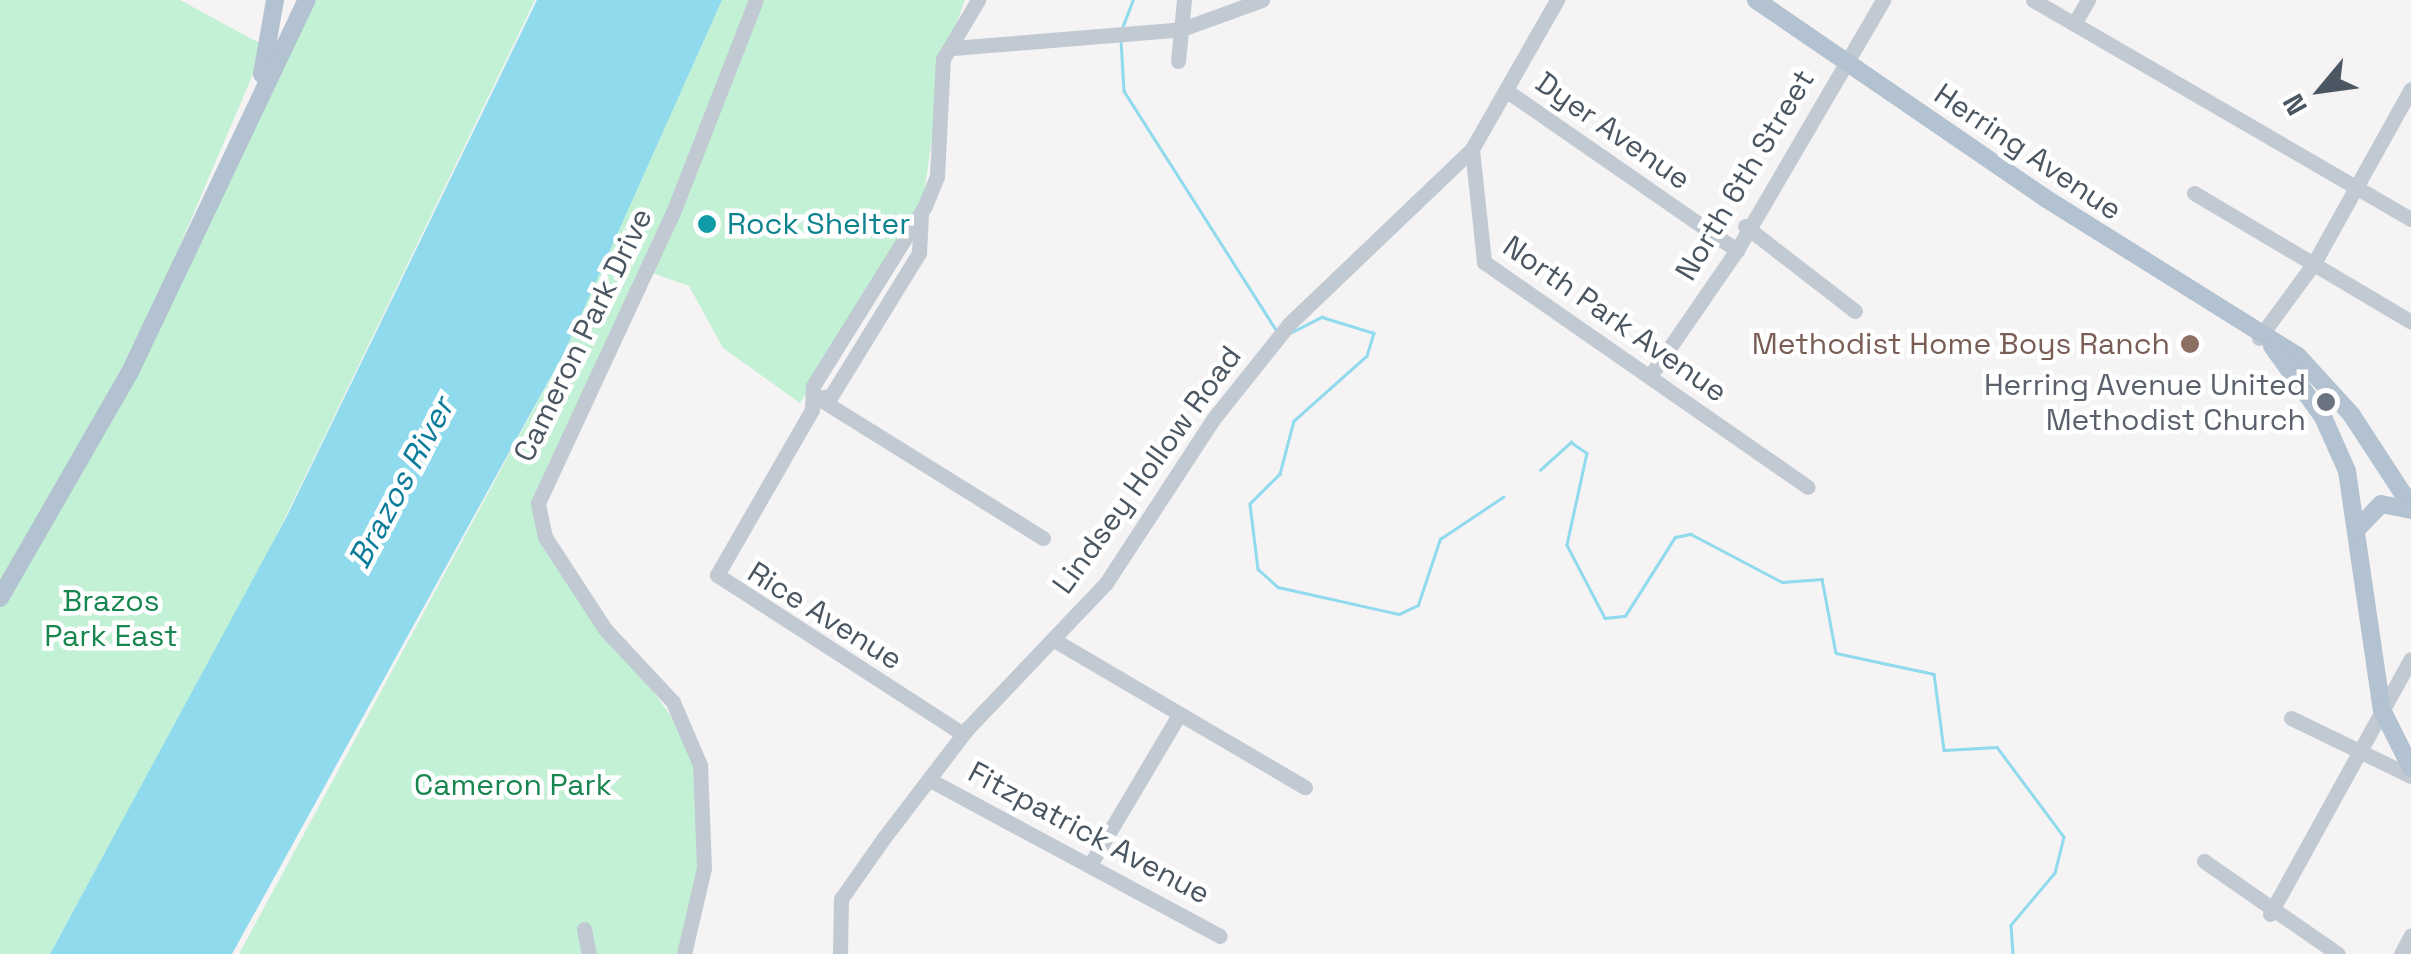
<!DOCTYPE html>
<html>
<head>
<meta charset="utf-8">
<style>
	body { margin:0 }
	#map { position:relative; width:2411px; height:954px; overflow:hidden; background:#f5f3f3; font-family:"Space Grotesk",sans-serif }
	div>[style] { position:absolute }
	[style*='--x'] { left:calc(var(--x)*1px); top:calc(var(--y)*1px); width:calc(var(--w)*1px); rotate:calc(var(--a)*1deg) }
	.green>* { inset:0; background:#c3f1d5 }
	.water>* { inset:0; background:#90daee }
	.stream>* { height:2.5px; margin:-1.25px; padding:0 1.25px; transform-origin:1.25px; border-radius:1.25px; background:#90daee }
	.minor>* { height:15px; margin:-7.5px; padding:0 7.5px; transform-origin:7.5px; border-radius:7.5px; background:#c1cad2 }
	.major>* { height:18px; margin:-9px; padding:0 9px; transform-origin:9px; border-radius:9px; background:#b3c2d1 }
	.dots>* { width:28px; height:28px; translate:-50% -50%; box-sizing:border-box; border:5px solid #fff; border-radius:50% }
	span { translate:-50% -50%; white-space:nowrap; text-align:center; line-height:1.15; -webkit-text-stroke:9px #fff; paint-order:stroke }
	.street-label { font-size:30px; color:#4a5661 }
	.culture-label { font-size:30px; color:#0d838f }
	.left { translate:0 -50%; text-align:left }
	.education-label { font-size:30px; color:#785e54 }
	.right { translate:-100% -50%; text-align:right }
	.worship-label { font-size:30px; color:#5b616d }
	.park-label { font-size:30px; color:#17864f }
	.water-label { font-size:32px; color:#0c7c9b; font-style:italic }
	.north { position:absolute; left:2271px; top:40px; width:100px; height:100px; -webkit-text-stroke:8px #fff; paint-order:stroke; rotate:241deg; font-size:28px; font-weight:700; line-height:40px; text-align:center; color:#4a5661 }
	.north::after { content:''; display:block; margin:auto; width:35px; height:45px; background:#4a5661; clip-path:polygon(50% 0,100% 100%,50% 72%,0 100%) }
</style>
</head>
<body>
<div id="map">
	<div class="green">
		<div style="clip-path:polygon(0 0,180px 0,265px 46px,140px 339px,311px 0,535px 0,269px 551px,50px 954px,0 954px)"></div>
		<div style="clip-path:polygon(722px 0,965px 0,943px 59px,921px 216px,800px 403px,723px 348px,689px 286px,647px 271px,538px 503px,570px 576px,691px 744px,706px 834px,684px 954px,239px 954px,558px 364px)"></div>
	</div>
	<div class="water">
		<div style="clip-path:polygon(537px 0,722px 0,564px 353px,232px 954px,50px 954px,286px 518px)"></div>
	</div>
	<div class="stream">
		<div style="--x:1122;--y:28;--w:30;--a:-69"></div>
		<div style="--x:1121;--y:40;--w:51;--a:86.6"></div>
		<div style="--x:1124;--y:91;--w:285;--a:57.5"></div>
		<div style="--x:1290;--y:333;--w:36;--a:-27"></div>
		<div style="--x:1322;--y:317;--w:54;--a:17.1"></div>
		<div style="--x:1374;--y:333;--w:24;--a:107"></div>
		<div style="--x:1367;--y:356;--w:98;--a:138.3"></div>
		<div style="--x:1294;--y:421;--w:55;--a:104.8"></div>
		<div style="--x:1280;--y:474;--w:42;--a:135"></div>
		<div style="--x:1250;--y:504;--w:65;--a:83"></div>
		<div style="--x:1258;--y:569;--w:27;--a:42"></div>
		<div style="--x:1278;--y:587;--w:124;--a:12.6"></div>
		<div style="--x:1399;--y:614;--w:21;--a:-25"></div>
		<div style="--x:1418;--y:605;--w:70;--a:-71.6"></div>
		<div style="--x:1440;--y:539;--w:76;--a:-33.7"></div>
		<div style="--x:1540;--y:470;--w:42;--a:-42.1"></div>
		<div style="--x:1571;--y:442;--w:19;--a:35"></div>
		<div style="--x:1587;--y:453;--w:94;--a:102.3"></div>
		<div style="--x:1567;--y:545;--w:82;--a:62.5"></div>
		<div style="--x:1605;--y:618;--w:20;--a:-6"></div>
		<div style="--x:1625;--y:616;--w:93;--a:-57.7"></div>
		<div style="--x:1675;--y:537;--w:16;--a:-11"></div>
		<div style="--x:1691;--y:534;--w:103;--a:27.8"></div>
		<div style="--x:1782;--y:582;--w:40;--a:-4.3"></div>
		<div style="--x:1822;--y:579;--w:75;--a:79.3"></div>
		<div style="--x:1836;--y:653;--w:100;--a:12.1"></div>
		<div style="--x:1934;--y:674;--w:77;--a:82.5"></div>
		<div style="--x:1944;--y:750;--w:53;--a:-3.2"></div>
		<div style="--x:1997;--y:747;--w:112;--a:53.3"></div>
		<div style="--x:2064;--y:837;--w:37;--a:104"></div>
		<div style="--x:2055;--y:873;--w:68;--a:130.2"></div>
		<div style="--x:2011;--y:925;--w:29;--a:86"></div>
	</div>
	<div class="minor">
		<div style="--x:2033;--y:0;--w:437;--a:30.1"></div>
		<div style="--x:2074;--y:24;--w:28;--a:-60"></div>
		<div style="--x:953;--y:48;--w:230;--a:-4.7"></div>
		<div style="--x:1182;--y:29;--w:85;--a:-19.9"></div>
		<div style="--x:1178;--y:61;--w:61;--a:-84.4"></div>
		<div style="--x:1507;--y:91;--w:280;--a:34.7"></div>
		<div style="--x:1472;--y:149;--w:114;--a:83.9"></div>
		<div style="--x:1484;--y:262;--w:394;--a:34.8"></div>
		<div style="--x:2194;--y:193;--w:252;--a:30.7"></div>
		<div style="--x:1745;--y:226;--w:139;--a:37.7"></div>
		<div style="--x:2259;--y:338;--w:93;--a:-53.7"></div>
		<div style="--x:2314;--y:263;--w:199;--a:-60.9"></div>
		<div style="--x:1650;--y:376;--w:153;--a:-55.4"></div>
		<div style="--x:1737;--y:250;--w:290;--a:-59.7"></div>
		<div style="--x:818;--y:398;--w:265;--a:31.9"></div>
		<div style="--x:818;--y:398;--w:13;--a:-9"></div>
		<div style="--x:831;--y:396;--w:168;--a:-58.4"></div>
		<div style="--x:919;--y:253;--w:37;--a:-87"></div>
		<div style="--x:1054;--y:640;--w:291;--a:30.4"></div>
		<div style="--x:2291;--y:718;--w:133;--a:25.8"></div>
		<div style="--x:963;--y:734;--w:293;--a:-147.1"></div>
		<div style="--x:717;--y:575;--w:190;--a:-60.1"></div>
		<div style="--x:812;--y:410;--w:24;--a:-88"></div>
		<div style="--x:813;--y:386;--w:212;--a:-58.1"></div>
		<div style="--x:925;--y:206;--w:32;--a:-68"></div>
		<div style="--x:937;--y:176;--w:117;--a:-87.1"></div>
		<div style="--x:943;--y:59;--w:69;--a:-59.3"></div>
		<div style="--x:930;--y:780;--w:329;--a:28.3"></div>
		<div style="--x:2204;--y:861;--w:163;--a:34.8"></div>
		<div style="--x:1091;--y:863;--w:172;--a:-59.3"></div>
		<div style="--x:2270;--y:914;--w:291;--a:-61.1"></div>
		<div style="--x:584;--y:929;--w:25;--a:79"></div>
		<div style="--x:684;--y:954;--w:88;--a:-76.9"></div>
		<div style="--x:704;--y:868;--w:103;--a:-92.2"></div>
		<div style="--x:700;--y:765;--w:69;--a:-113.2"></div>
		<div style="--x:673;--y:702;--w:100;--a:-133"></div>
		<div style="--x:605;--y:629;--w:110;--a:-123.1"></div>
		<div style="--x:545;--y:537;--w:35;--a:-102"></div>
		<div style="--x:538;--y:503;--w:323;--a:-65.1"></div>
		<div style="--x:674;--y:210;--w:225;--a:-68.7"></div>
		<div style="--x:840;--y:954;--w:55;--a:-89"></div>
		<div style="--x:841;--y:899;--w:73;--a:-55"></div>
		<div style="--x:883;--y:839;--w:140;--a:-52.6"></div>
		<div style="--x:968;--y:728;--w:200;--a:-46.4"></div>
		<div style="--x:1106;--y:583;--w:197;--a:-56.8"></div>
		<div style="--x:1214;--y:418;--w:120;--a:-51.4"></div>
		<div style="--x:1289;--y:324;--w:253;--a:-43.7"></div>
		<div style="--x:1472;--y:149;--w:172;--a:-60.3"></div>
		<div style="--x:2401;--y:954;--w:21;--a:-62"></div>
	</div>
	<div class="major">
		<div style="--x:1756;--y:0;--w:350;--a:34.4"></div>
		<div style="--x:2045;--y:198;--w:298;--a:32"></div>
		<div style="--x:2298;--y:356;--w:79;--a:47.6"></div>
		<div style="--x:2351;--y:414;--w:110;--a:56.9"></div>
		<div style="--x:262;--y:74;--w:75;--a:-80"></div>
		<div style="--x:2272;--y:346;--w:87;--a:54.3"></div>
		<div style="--x:2323;--y:417;--w:59;--a:66"></div>
		<div style="--x:2347;--y:471;--w:242;--a:81.7"></div>
		<div style="--x:2382;--y:710;--w:65;--a:63.4"></div>
		<div style="--x:2358;--y:528;--w:33;--a:-46"></div>
		<div style="--x:2381;--y:504;--w:31;--a:11"></div>
		<div style="--x:0;--y:598;--w:261;--a:-60.1"></div>
		<div style="--x:130;--y:372;--w:412;--a:-64.6"></div>
	</div>
	<div class="dots">
		<div style="left:707px;top:224px;background:#0f9aa8"></div>
		<div style="left:2190px;top:344px;background:#8d6e63"></div>
		<div style="left:2326px;top:402px;background:#6b7280"></div>
	</div>
	<div class="street-label">
		<span style="left:1613px;top:131px;rotate:35deg">Dyer Avenue</span>
		<span style="left:2028px;top:152px;rotate:34deg">Herring Avenue</span>
		<span style="left:1745px;top:175px;rotate:-59deg">North 6th Street</span>
		<span style="left:1615px;top:319px;rotate:35deg">North Park Avenue</span>
		<span style="left:583px;top:335px;rotate:-64deg">Cameron Park Drive</span>
		<span style="left:1147px;top:470px;rotate:-54deg">Lindsey Hollow Road</span>
		<span style="left:825px;top:616px;rotate:32deg">Rice Avenue</span>
		<span style="left:1089px;top:833px;rotate:28deg">Fitzpatrick Avenue</span>
	</div>
	<div class="culture-label">
		<span class="left" style="left:727px;top:224px">Rock Shelter</span>
	</div>
	<div class="education-label">
		<span class="right" style="left:2170px;top:344px">Methodist Home Boys Ranch</span>
	</div>
	<div class="worship-label">
		<span class="right" style="left:2306px;top:402px">Herring Avenue United<br>Methodist Church</span>
	</div>
	<div class="park-label">
		<span style="left:111px;top:618px">Brazos<br>Park East</span>
		<span style="left:513px;top:785px">Cameron Park</span>
	</div>
	<div class="water-label">
		<span style="left:401px;top:483px;rotate:-62deg">Brazos River</span>
	</div>
	<div class="north">N</div>
</div>
</body>
</html>
